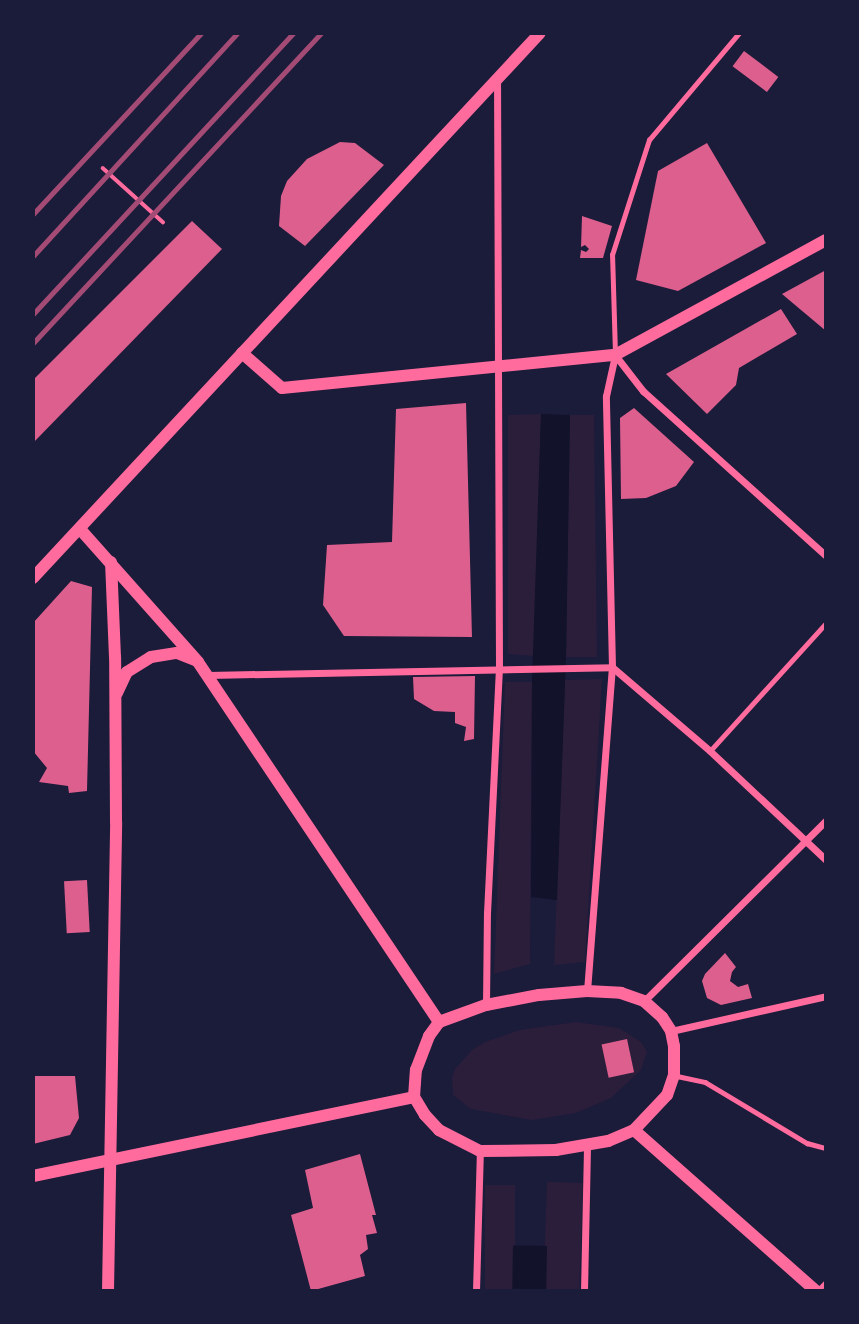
<!DOCTYPE html>
<html>
<head>
<meta charset="utf-8">
<style>
	body { margin:0 }
	#map { position:relative; width:859px; height:1324px; overflow:hidden; background:#1b1b3a; font-family:Poppins,sans-serif }
	div>[style] { position:absolute }
	[style*='--x'] { left:calc(var(--x)*1px); top:calc(var(--y)*1px); width:calc(var(--w)*1px); rotate:calc(var(--a)*1deg) }
	.green>* { inset:0; background:#2a1e3b; transform-origin:0 0 }
	.water>* { inset:0; background:#12122b; transform-origin:0 0 }
	.building>* { inset:0; background:#dd5f8e; transform-origin:0 0 }
	.path>* { height:3.5px; margin:-1.75px; padding:0 1.75px; transform-origin:1.75px; border-radius:1.75px; background:#ff6b9d }
	.service>* { height:4.5px; margin:-2.25px; padding:0 2.25px; transform-origin:2.25px; border-radius:2.25px; background:#ff6b9d }
	.minor>* { height:7px; margin:-3.5px; padding:0 3.5px; transform-origin:3.5px; border-radius:3.5px; background:#ff6b9d }
	.tertiary>* { height:12px; margin:-6px; padding:0 6px; transform-origin:6px; border-radius:6px; background:#ff6b9d }
	.rail>* { height:5px; margin:-2.5px; padding:0 2.5px; transform-origin:2.5px; border-radius:2.5px; background:#a44b75 }
	span { translate:-50% -50%; white-space:nowrap; text-align:center; line-height:1.15; -webkit-text-stroke:5px #1b1b3a; paint-order:stroke }
	.frame { position:absolute; inset:0; border:35px solid #1b1b3a; pointer-events:none }
</style>
</head>
<body>
<div id="map">
	<div class="green">
		<div style="clip-path:polygon(541px 414px,534px 656px,508px 654px,508px 415px)"></div>
		<div style="clip-path:polygon(570px 415px,594px 415px,597px 657px,566px 657px)"></div>
		<div style="clip-path:polygon(602px 679px,585px 962px,554px 965px,565px 680px)"></div>
		<div style="clip-path:polygon(505px 682px,532px 682px,530px 964px,494px 974px)"></div>
		<div style="clip-path:polygon(576px 1022px,619px 1028px,641px 1042px,647px 1052px,641px 1070px,611px 1098px,576px 1113px,532px 1120px,471px 1109px,453px 1095px,452px 1078px,455px 1069px,472px 1050px,485px 1042px,520px 1030px)"></div>
		<div style="left:583px;top:1183px;width:108px;height:36px;rotate:92deg"></div>
		<div style="left:485px;top:1185px;width:30px;height:106px"></div>
	</div>
	<div class="water">
		<div style="clip-path:polygon(541px 414px,570px 415px,566px 657px,557px 900px,531px 897px,532px 682px)"></div>
		<div style="left:547px;top:1246px;width:45px;height:34px;rotate:91deg"></div>
	</div>
	<div class="building">
		<div style="left:744px;top:51px;width:43px;height:19px;rotate:37deg"></div>
		<div style="clip-path:polygon(340px 142px,355px 143px,384px 165px,305px 246px,279px 226px,281px 196px,287px 181px,307px 159px)"></div>
		<div style="clip-path:polygon(707px 143px,766px 243px,678px 291px,636px 280px,658px 171px)"></div>
		<div style="clip-path:polygon(582px 216px,612px 226px,603px 258px,580px 258px,581px 250px,586px 252px,589px 249px,585px 245px,581px 247px)"></div>
		<div style="clip-path:polygon(192px 221px,222px 249px,33px 443px,33px 380px)"></div>
		<div style="clip-path:polygon(826px 270px,826px 331px,782px 294px)"></div>
		<div style="clip-path:polygon(781px 309px,797px 334px,739px 368px,736px 385px,707px 414px,666px 374px)"></div>
		<div style="clip-path:polygon(466px 403px,472px 637px,344px 636px,323px 605px,327px 545px,392px 542px,396px 409px)"></div>
		<div style="clip-path:polygon(634px 408px,694px 462px,676px 486px,646px 498px,621px 499px,620px 418px)"></div>
		<div style="clip-path:polygon(71px 581px,92px 587px,87px 791px,69px 793px,68px 786px,39px 782px,47px 768px,33px 751px,33px 623px)"></div>
		<div style="clip-path:polygon(475px 676px,474px 739px,464px 741px,466px 727px,455px 723px,455px 712px,434px 711px,414px 699px,413px 677px)"></div>
		<div style="left:87px;top:880px;width:52px;height:23px;rotate:87deg"></div>
		<div style="clip-path:polygon(725px 953px,736px 967px,732px 972px,730px 981px,738px 987px,748px 984px,752px 998px,721px 1005px,707px 998px,702px 981px,705px 974px)"></div>
		<div style="left:627px;top:1039px;width:34px;height:26px;rotate:78deg"></div>
		<div style="clip-path:polygon(33px 1076px,75px 1076px,79px 1118px,70px 1135px,33px 1144px)"></div>
		<div style="clip-path:polygon(360px 1154px,376px 1215px,372px 1215px,377px 1233px,366px 1235px,368px 1249px,360px 1255px,365px 1276px,311px 1291px,291px 1215px,313px 1208px,305px 1170px)"></div>
	</div>
	<div class="path">
		<div style="--x:103;--y:168;--w:81;--a:42"></div>
	</div>
	<div class="service">
		<div style="--x:615;--y:354;--w:99;--a:-91.7"></div>
		<div style="--x:612;--y:255;--w:121;--a:-72.2"></div>
		<div style="--x:649;--y:140;--w:140;--a:-49.9"></div>
		<div style="--x:710;--y:751;--w:173;--a:-47.8"></div>
		<div style="--x:677;--y:1076;--w:29;--a:12"></div>
		<div style="--x:705;--y:1082;--w:119;--a:30.9"></div>
		<div style="--x:807;--y:1143;--w:20;--a:15"></div>
		<div style="--x:818;--y:1290;--w:11;--a:-45"></div>
	</div>
	<div class="minor">
		<div style="--x:615;--y:355;--w:46;--a:52.1"></div>
		<div style="--x:643;--y:391;--w:246;--a:42"></div>
		<div style="--x:208;--y:675;--w:404;--a:-1.1"></div>
		<div style="--x:612;--y:667;--w:129;--a:40.6"></div>
		<div style="--x:710;--y:751;--w:159;--a:43.2"></div>
		<div style="--x:587;--y:991;--w:325;--a:-85.6"></div>
		<div style="--x:612;--y:667;--w:271;--a:-91.3"></div>
		<div style="--x:606;--y:396;--w:42;--a:-77.6"></div>
		<div style="--x:644;--y:1001;--w:257;--a:-44.8"></div>
		<div style="--x:486;--y:1005;--w:92;--a:-89.4"></div>
		<div style="--x:487;--y:913;--w:245;--a:-87.2"></div>
		<div style="--x:499;--y:668;--w:589;--a:-90.19"></div>
		<div style="--x:671;--y:1031;--w:159;--a:-12.7"></div>
		<div style="--x:476;--y:1291;--w:140;--a:-88.4"></div>
		<div style="--x:584;--y:1291;--w:145;--a:-88.8"></div>
	</div>
	<div class="tertiary">
		<div style="--x:242;--y:353;--w:53;--a:41.2"></div>
		<div style="--x:282;--y:388;--w:335;--a:-5.7"></div>
		<div style="--x:615;--y:355;--w:240;--a:-28.6"></div>
		<div style="--x:80;--y:529;--w:178;--a:48.4"></div>
		<div style="--x:198;--y:662;--w:433;--a:56.2"></div>
		<div style="--x:33;--y:578;--w:744;--a:-47.07"></div>
		<div style="--x:117;--y:693;--w:23;--a:-65"></div>
		<div style="--x:127;--y:672;--w:28;--a:-32"></div>
		<div style="--x:151;--y:657;--w:26;--a:-9"></div>
		<div style="--x:177;--y:653;--w:19;--a:21"></div>
		<div style="--x:587;--y:991;--w:34;--a:3"></div>
		<div style="--x:621;--y:993;--w:24;--a:19"></div>
		<div style="--x:644;--y:1001;--w:24;--a:42"></div>
		<div style="--x:662;--y:1017;--w:17;--a:57"></div>
		<div style="--x:671;--y:1031;--w:15;--a:79"></div>
		<div style="--x:674;--y:1046;--w:29;--a:90"></div>
		<div style="--x:674;--y:1075;--w:21;--a:109"></div>
		<div style="--x:667;--y:1095;--w:48;--a:133.3"></div>
		<div style="--x:634;--y:1130;--w:28;--a:157"></div>
		<div style="--x:608;--y:1141;--w:53;--a:170.2"></div>
		<div style="--x:556;--y:1150;--w:76;--a:179.2"></div>
		<div style="--x:480;--y:1151;--w:46;--a:-152.9"></div>
		<div style="--x:439;--y:1130;--w:21;--a:-133"></div>
		<div style="--x:425;--y:1115;--w:21;--a:-121"></div>
		<div style="--x:414;--y:1097;--w:27;--a:-86"></div>
		<div style="--x:416;--y:1070;--w:36;--a:-69"></div>
		<div style="--x:429;--y:1036;--w:17;--a:-54"></div>
		<div style="--x:439;--y:1022;--w:50;--a:-19.9"></div>
		<div style="--x:486;--y:1005;--w:54;--a:-10.7"></div>
		<div style="--x:539;--y:995;--w:48;--a:-4.8"></div>
		<div style="--x:634;--y:1130;--w:243;--a:41.5"></div>
		<div style="--x:33;--y:1176;--w:389;--a:-11.7"></div>
		<div style="--x:108;--y:1291;--w:469;--a:-89"></div>
		<div style="--x:116;--y:822;--w:165;--a:-90.3"></div>
		<div style="--x:115;--y:657;--w:95;--a:-92.4"></div>
	</div>
	<div class="rail">
		<div style="--x:33;--y:214;--w:247;--a:-47.1"></div>
		<div style="--x:33;--y:256;--w:302;--a:-47.5"></div>
		<div style="--x:33;--y:314;--w:383;--a:-47.2"></div>
		<div style="--x:33;--y:343;--w:423;--a:-47.1"></div>
	</div>
	<div class="frame"></div>
</div>
</body>
</html>
